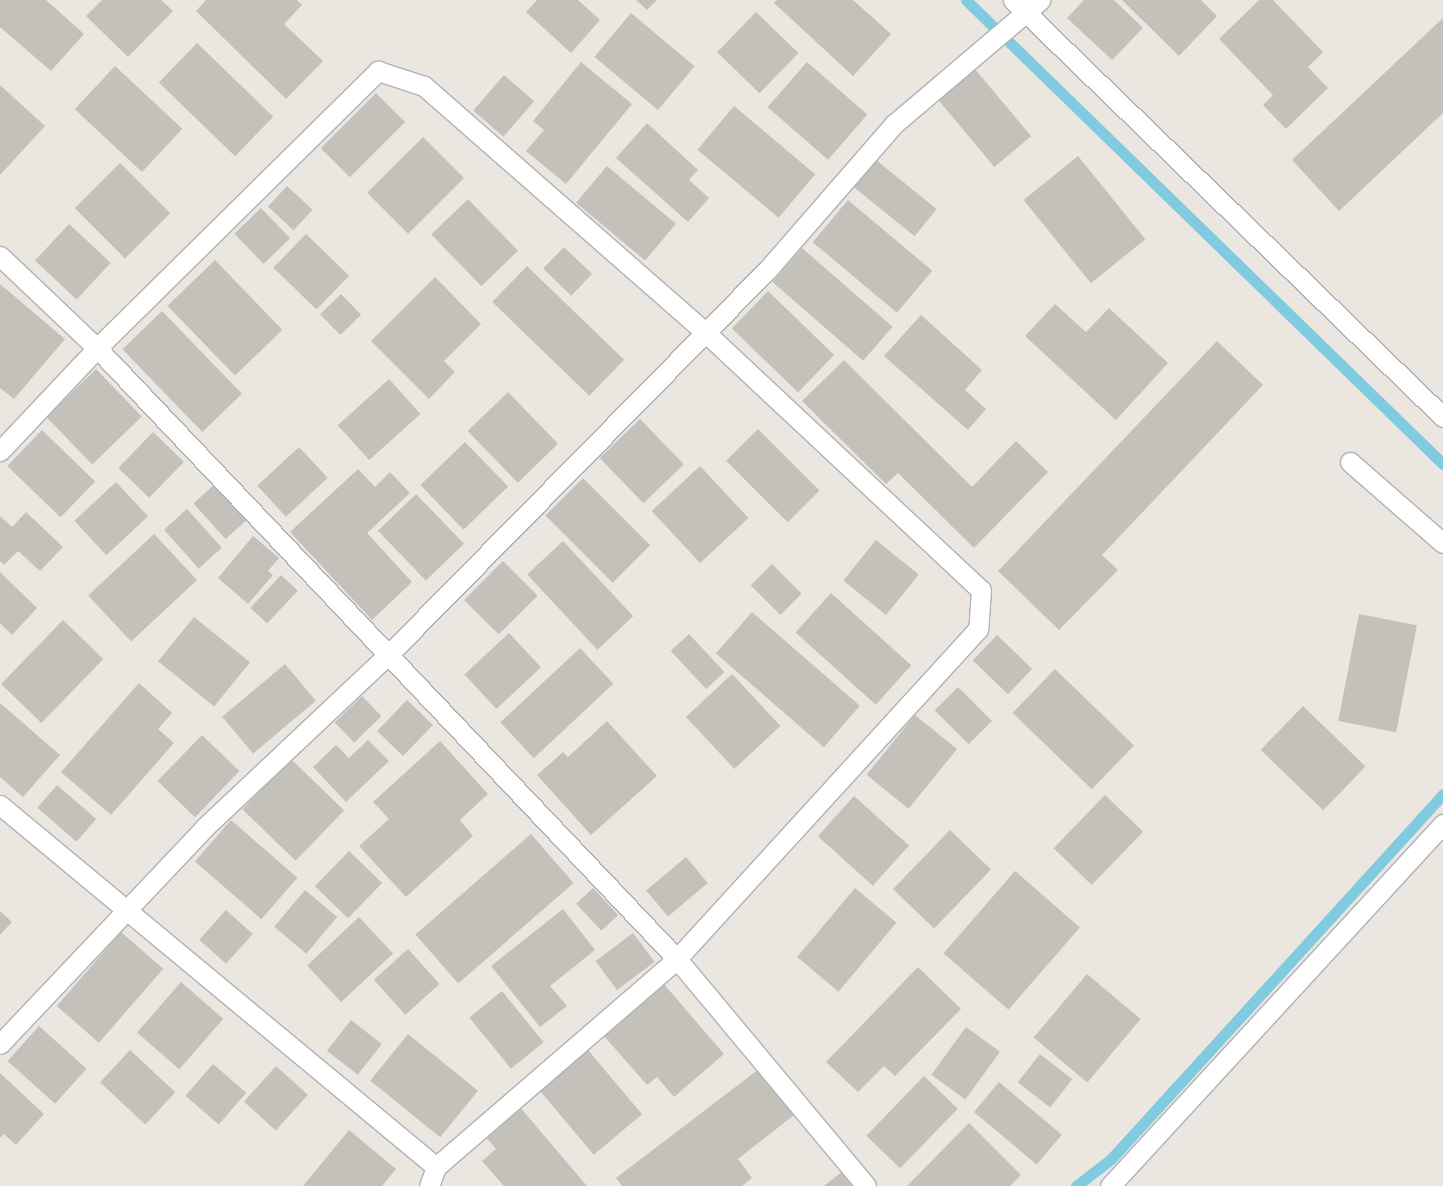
<!DOCTYPE html>
<html>
<head>
<meta charset="utf-8">
<style>
	body { margin:0 }
	#map { position:relative; width:1443px; height:1186px; overflow:hidden; background:#ebe6e0; font-family:Mulish,sans-serif }
	div>[style] { position:absolute }
	[style*='--x'] { left:calc(var(--x)*1px); top:calc(var(--y)*1px); width:calc(var(--w)*1px); rotate:calc(var(--a)*1deg) }
	.stream>* { height:11px; margin:-5.5px; padding:0 5.5px; transform-origin:5.5px; border-radius:5.5px; background:#80cbe0 }
	.building>* { inset:0; background:#c4c1bb; transform-origin:0 0 }
	.roads { filter:drop-shadow(1px 0 #b0b2ba) drop-shadow(-1px 0 #b0b2ba) drop-shadow(0 1px #b0b2ba) drop-shadow(0 -1px #b0b2ba) }
	.lane>* { height:19px; margin:-9.5px; padding:0 9.5px; transform-origin:9.5px; border-radius:9.5px; background:#fff }
	span { translate:-50% -50%; white-space:nowrap; text-align:center; line-height:1.15; -webkit-text-stroke:4.5px #fff; paint-order:stroke }
</style>
</head>
<body>
<div id="map">
	<div class="stream">
		<div style="--x:966;--y:0;--w:665;--a:44.21"></div>
		<div style="--x:1076;--y:1186;--w:44;--a:-37.6"></div>
		<div style="--x:1111;--y:1159;--w:493;--a:-47.7"></div>
	</div>
	<div class="building">
		<div style="clip-path:polygon(0 0,46px 0,84px 34px,51px 71px,0 27px)"></div>
		<div style="clip-path:polygon(102px 0,161px 0,173px 11px,128px 57px,86px 16px)"></div>
		<div style="clip-path:polygon(206px 0,297px 0,302px 5px,284px 24px,323px 61px,286px 99px,196px 11px)"></div>
		<div style="clip-path:polygon(537px 0,578px 0,600px 20px,571px 53px,526px 12px)"></div>
		<div style="clip-path:polygon(636px 0,657px 0,647px 10px)"></div>
		<div style="clip-path:polygon(777px 0,853px 0,891px 34px,853px 76px,774px 3px)"></div>
		<div style="clip-path:polygon(1084px 0,1114px 0,1143px 28px,1112px 60px,1067px 18px)"></div>
		<div style="clip-path:polygon(1122px 0,1201px 0,1217px 16px,1179px 56px)"></div>
		<div style="clip-path:polygon(1259px 0,1273px 0,1323px 52px,1308px 67px,1328px 88px,1286px 129px,1263px 105px,1273px 95px,1219px 39px)"></div>
		<div style="left:756px;top:12px;width:59px;height:56px;rotate:44deg"></div>
		<div style="left:631px;top:13px;width:83px;height:57px;rotate:40deg"></div>
		<div style="clip-path:polygon(1443px 18px,1443px 113px,1339px 211px,1292px 160px)"></div>
		<div style="left:197px;top:43px;width:106px;height:55px;rotate:44deg"></div>
		<div style="clip-path:polygon(581px 62px,632px 104px,566px 184px,526px 151px,544px 130px,533px 121px)"></div>
		<div style="left:807px;top:62px;width:80px;height:60px;rotate:41deg"></div>
		<div style="left:115px;top:66px;width:92px;height:59px;rotate:43deg"></div>
		<div style="left:974px;top:68px;width:89px;height:48px;rotate:50deg"></div>
		<div style="left:504px;top:75px;width:40px;height:47px;rotate:41deg"></div>
		<div style="clip-path:polygon(0 85px,45px 126px,0 175px)"></div>
		<div style="left:376px;top:93px;width:41px;height:78px;rotate:45deg"></div>
		<div style="left:734px;top:106px;width:106px;height:57px;rotate:40deg"></div>
		<div style="clip-path:polygon(647px 123px,698px 170px,689px 180px,709px 198px,688px 222px,616px 158px)"></div>
		<div style="left:423px;top:137px;width:58px;height:79px;rotate:45deg"></div>
		<div style="left:1078px;top:156px;width:107px;height:70px;rotate:51deg"></div>
		<div style="left:876px;top:160px;width:78px;height:35px;rotate:39deg"></div>
		<div style="left:120px;top:163px;width:71px;height:64px;rotate:45deg"></div>
		<div style="left:607px;top:166px;width:90px;height:48px;rotate:40deg"></div>
		<div style="left:287px;top:186px;width:35px;height:28px;rotate:43deg"></div>
		<div style="left:468px;top:199px;width:72px;height:51px;rotate:46deg"></div>
		<div style="left:848px;top:200px;width:110px;height:55px;rotate:40deg"></div>
		<div style="left:261px;top:208px;width:42px;height:37px;rotate:46deg"></div>
		<div style="left:69px;top:224px;width:57px;height:50px;rotate:43deg"></div>
		<div style="left:306px;top:234px;width:60px;height:47px;rotate:44deg"></div>
		<div style="left:564px;top:247px;width:39px;height:30px;rotate:44deg"></div>
		<div style="left:802px;top:248px;width:120px;height:45px;rotate:41deg"></div>
		<div style="left:215px;top:260px;width:97px;height:66px;rotate:46deg"></div>
		<div style="left:527px;top:266px;width:135px;height:50px;rotate:44deg"></div>
		<div style="clip-path:polygon(435px 277px,481px 324px,444px 361px,455px 372px,429px 399px,371px 341px)"></div>
		<div style="clip-path:polygon(0 284px,65px 339px,14px 399px,0 388px)"></div>
		<div style="left:768px;top:291px;width:92px;height:52px;rotate:44deg"></div>
		<div style="left:341px;top:294px;width:29px;height:29px;rotate:46deg"></div>
		<div style="clip-path:polygon(1055px 304px,1086px 332px,1109px 308px,1168px 363px,1116px 420px,1025px 336px)"></div>
		<div style="left:162px;top:311px;width:115px;height:55px;rotate:46deg"></div>
		<div style="clip-path:polygon(921px 315px,982px 370px,965px 390px,986px 409px,968px 430px,884px 356px)"></div>
		<div style="clip-path:polygon(1217px 341px,1263px 385px,1102px 555px,1118px 570px,1059px 630px,998px 571px)"></div>
		<div style="clip-path:polygon(844px 360px,972px 487px,1016px 441px,1048px 472px,974px 548px,898px 473px,886px 484px,802px 401px)"></div>
		<div style="left:96px;top:369px;width:66px;height:69px;rotate:46deg"></div>
		<div style="left:389px;top:379px;width:47px;height:69px;rotate:48deg"></div>
		<div style="left:508px;top:392px;width:72px;height:56px;rotate:46deg"></div>
		<div style="left:640px;top:419px;width:63px;height:56px;rotate:46deg"></div>
		<div style="left:758px;top:429px;width:87px;height:45px;rotate:45deg"></div>
		<div style="left:42px;top:430px;width:74px;height:50px;rotate:44deg"></div>
		<div style="left:153px;top:432px;width:43px;height:50px;rotate:44deg"></div>
		<div style="left:465px;top:442px;width:62px;height:62px;rotate:46deg"></div>
		<div style="left:299px;top:447px;width:42px;height:57px;rotate:47deg"></div>
		<div style="left:700px;top:466px;width:71px;height:66px;rotate:47deg"></div>
		<div style="clip-path:polygon(358px 469px,375px 487px,390px 472px,410px 493px,367px 533px,412px 582px,372px 620px,290px 532px)"></div>
		<div style="left:583px;top:478px;width:95px;height:53px;rotate:45deg"></div>
		<div style="left:116px;top:482px;width:47px;height:57px;rotate:47deg"></div>
		<div style="left:215px;top:484px;width:48px;height:29px;rotate:48deg"></div>
		<div style="left:416px;top:494px;width:69px;height:53px;rotate:46deg"></div>
		<div style="left:187px;top:509px;width:52px;height:31px;rotate:48deg"></div>
		<div style="clip-path:polygon(26px 512px,63px 547px,40px 571px,18px 551px,4px 565px,0 561px,0 516px,12px 527px)"></div>
		<div style="left:154px;top:534px;width:63px;height:90px;rotate:47deg"></div>
		<div style="clip-path:polygon(253px 536px,279px 558px,268px 571px,273px 575px,248px 604px,218px 578px)"></div>
		<div style="left:876px;top:540px;width:55px;height:52px;rotate:39deg"></div>
		<div style="left:563px;top:541px;width:103px;height:49px;rotate:47deg"></div>
		<div style="left:503px;top:561px;width:49px;height:55px;rotate:45deg"></div>
		<div style="left:772px;top:564px;width:42px;height:30px;rotate:45deg"></div>
		<div style="clip-path:polygon(0 572px,37px 608px,12px 635px,0 623px)"></div>
		<div style="left:281px;top:575px;width:23px;height:45px;rotate:43deg"></div>
		<div style="left:831px;top:593px;width:108px;height:53px;rotate:42deg"></div>
		<div style="left:752px;top:612px;width:143px;height:55px;rotate:41deg"></div>
		<div style="left:1359px;top:614px;width:59px;height:109px;rotate:11deg"></div>
		<div style="left:194px;top:617px;width:72px;height:57px;rotate:39deg"></div>
		<div style="left:63px;top:620px;width:56px;height:89px;rotate:44deg"></div>
		<div style="left:509px;top:633px;width:47px;height:61px;rotate:47deg"></div>
		<div style="left:689px;top:634px;width:52px;height:25px;rotate:47deg"></div>
		<div style="left:997px;top:635px;width:49px;height:35px;rotate:44deg"></div>
		<div style="left:580px;top:648px;width:49px;height:109px;rotate:47deg"></div>
		<div style="left:285px;top:664px;width:48px;height:82px;rotate:50deg"></div>
		<div style="left:1055px;top:669px;width:110px;height:61px;rotate:44deg"></div>
		<div style="left:732px;top:674px;width:71px;height:63px;rotate:47deg"></div>
		<div style="clip-path:polygon(139px 683px,172px 713px,158px 729px,174px 743px,111px 815px,61px 772px)"></div>
		<div style="left:958px;top:687px;width:48px;height:33px;rotate:45deg"></div>
		<div style="left:362px;top:696px;width:28px;height:38px;rotate:46deg"></div>
		<div style="left:407px;top:700px;width:36px;height:43px;rotate:44deg"></div>
		<div style="clip-path:polygon(0 703px,60px 755px,23px 797px,0 777px)"></div>
		<div style="left:1303px;top:706px;width:87px;height:61px;rotate:44deg"></div>
		<div style="left:915px;top:715px;width:54px;height:77px;rotate:39deg"></div>
		<div style="clip-path:polygon(607px 721px,657px 776px,591px 835px,537px 775px,563px 752px,568px 757px)"></div>
		<div style="left:202px;top:735px;width:52px;height:64px;rotate:44deg"></div>
		<div style="clip-path:polygon(368px 740px,389px 761px,346px 802px,313px 767px,336px 745px,349px 758px)"></div>
		<div style="clip-path:polygon(440px 741px,488px 794px,460px 820px,473px 836px,406px 897px,359px 846px,389px 819px,373px 802px)"></div>
		<div style="left:291px;top:759px;width:74px;height:70px;rotate:44deg"></div>
		<div style="left:57px;top:785px;width:52px;height:30px;rotate:41deg"></div>
		<div style="left:1105px;top:795px;width:53px;height:74px;rotate:44deg"></div>
		<div style="left:854px;top:796px;width:74px;height:54px;rotate:42deg"></div>
		<div style="left:231px;top:820px;width:88px;height:55px;rotate:41deg"></div>
		<div style="left:950px;top:830px;width:57px;height:82px;rotate:44deg"></div>
		<div style="left:531px;top:834px;width:65px;height:153px;rotate:49deg"></div>
		<div style="left:349px;top:851px;width:46px;height:49px;rotate:44deg"></div>
		<div style="left:686px;top:857px;width:34px;height:52px;rotate:50deg"></div>
		<div style="left:1015px;top:871px;width:86px;height:109px;rotate:41deg"></div>
		<div style="left:593px;top:888px;width:37px;height:23px;rotate:47deg"></div>
		<div style="left:855px;top:888px;width:54px;height:90px;rotate:40deg"></div>
		<div style="left:305px;top:890px;width:42px;height:48px;rotate:40deg"></div>
		<div style="clip-path:polygon(563px 909px,595px 950px,550px 986px,567px 1006px,540px 1027px,491px 966px)"></div>
		<div style="left:226px;top:910px;width:36px;height:40px;rotate:42deg"></div>
		<div style="clip-path:polygon(0 911px,12px 922px,0 935px)"></div>
		<div style="left:359px;top:917px;width:50px;height:71px;rotate:47deg"></div>
		<div style="left:121px;top:932px;width:56px;height:98px;rotate:41deg"></div>
		<div style="left:633px;top:933px;width:36px;height:47px;rotate:53deg"></div>
		<div style="left:408px;top:949px;width:47px;height:46px;rotate:48deg"></div>
		<div style="clip-path:polygon(918px 967px,961px 1009px,895px 1076px,884px 1066px,858px 1092px,826px 1062px)"></div>
		<div style="left:1087px;top:974px;width:70px;height:83px;rotate:40deg"></div>
		<div style="left:181px;top:982px;width:56px;height:67px;rotate:41deg"></div>
		<div style="clip-path:polygon(663px 983px,724px 1054px,674px 1097px,657px 1077px,647px 1085px,603px 1035px)"></div>
		<div style="left:502px;top:991px;width:66px;height:42px;rotate:51deg"></div>
		<div style="left:351px;top:1020px;width:39px;height:39px;rotate:38deg"></div>
		<div style="left:39px;top:1026px;width:64px;height:47px;rotate:42deg"></div>
		<div style="left:966px;top:1027px;width:42px;height:59px;rotate:36deg"></div>
		<div style="left:408px;top:1034px;width:90px;height:60px;rotate:39deg"></div>
		<div style="left:130px;top:1050px;width:62px;height:44px;rotate:43deg"></div>
		<div style="left:588px;top:1050px;width:84px;height:63px;rotate:50deg"></div>
		<div style="left:1040px;top:1054px;width:41px;height:36px;rotate:38deg"></div>
		<div style="left:213px;top:1064px;width:44px;height:42px;rotate:41deg"></div>
		<div style="left:276px;top:1066px;width:43px;height:48px;rotate:42deg"></div>
		<div style="clip-path:polygon(759px 1069px,794px 1115px,738px 1159px,752px 1178px,742px 1186px,622px 1186px,616px 1178px)"></div>
		<div style="clip-path:polygon(0 1073px,44px 1114px,16px 1145px,4px 1134px,0 1138px)"></div>
		<div style="left:924px;top:1076px;width:47px;height:83px;rotate:44deg"></div>
		<div style="left:999px;top:1082px;width:82px;height:39px;rotate:40deg"></div>
		<div style="clip-path:polygon(519px 1106px,587px 1186px,504px 1186px,482px 1161px,496px 1149px,485px 1136px)"></div>
		<div style="clip-path:polygon(969px 1123px,1021px 1175px,1010px 1186px,907px 1186px)"></div>
		<div style="clip-path:polygon(349px 1130px,396px 1169px,382px 1186px,303px 1186px)"></div>
		<div style="clip-path:polygon(843px 1171px,855px 1186px,824px 1186px)"></div>
	</div>
	<div class="roads">
		<div class="lane">
			<div style="--x:1013;--y:0;--w:599;--a:44.12"></div>
			<div style="--x:0;--y:256;--w:134;--a:43.5"></div>
			<div style="--x:97;--y:348;--w:842;--a:46.49"></div>
			<div style="--x:677;--y:959;--w:295;--a:50.2"></div>
			<div style="--x:0;--y:451;--w:141;--a:-46.7"></div>
			<div style="--x:97;--y:348;--w:395;--a:-44.6"></div>
			<div style="--x:378;--y:71;--w:48;--a:18.1"></div>
			<div style="--x:424;--y:86;--w:372;--a:41.2"></div>
			<div style="--x:704;--y:331;--w:379;--a:43.1"></div>
			<div style="--x:981;--y:590;--w:39;--a:94"></div>
			<div style="--x:978;--y:629;--w:447;--a:132.4"></div>
			<div style="--x:677;--y:959;--w:318;--a:139.2"></div>
			<div style="--x:436;--y:1167;--w:20;--a:110"></div>
			<div style="--x:1350;--y:462;--w:123;--a:41.1"></div>
			<div style="--x:0;--y:805;--w:567;--a:39.7"></div>
			<div style="--x:0;--y:1044;--w:297;--a:-46.6"></div>
			<div style="--x:204;--y:828;--w:255;--a:-43.3"></div>
			<div style="--x:390;--y:653;--w:539;--a:-45.45"></div>
			<div style="--x:768;--y:269;--w:192;--a:-49"></div>
			<div style="--x:894;--y:124;--w:192;--a:-40.3"></div>
			<div style="--x:1110;--y:1186;--w:492;--a:-47.4"></div>
		</div>
	</div>
</div>
</body>
</html>
